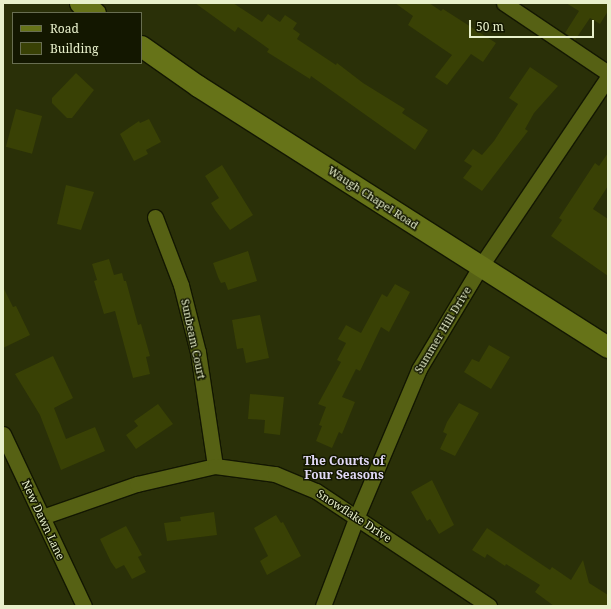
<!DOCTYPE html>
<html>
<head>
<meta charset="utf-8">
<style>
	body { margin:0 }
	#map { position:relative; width:611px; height:609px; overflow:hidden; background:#2a3008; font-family:"Noto Serif",serif }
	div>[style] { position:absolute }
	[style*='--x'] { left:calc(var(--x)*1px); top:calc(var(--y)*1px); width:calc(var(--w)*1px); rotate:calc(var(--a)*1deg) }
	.building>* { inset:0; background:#394105; transform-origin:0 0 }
	.roads { filter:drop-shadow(1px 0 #131702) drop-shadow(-1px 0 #131702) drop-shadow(0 1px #131702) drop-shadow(0 -1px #131702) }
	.minor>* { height:15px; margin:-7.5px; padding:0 7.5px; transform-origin:7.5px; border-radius:7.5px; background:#566114 }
	.secondary>* { height:21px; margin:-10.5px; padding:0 10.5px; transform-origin:10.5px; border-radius:10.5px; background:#667318 }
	span { translate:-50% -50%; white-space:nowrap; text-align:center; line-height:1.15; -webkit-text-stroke:3px #131700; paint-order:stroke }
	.street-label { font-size:11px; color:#e8f0cb }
	.neighbourhood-label { font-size:12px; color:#e1d9f6; font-weight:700 }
	.frame { position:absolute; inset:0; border:4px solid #e8f0cb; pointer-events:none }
	.legend { position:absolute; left:12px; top:12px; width:130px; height:52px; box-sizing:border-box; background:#131700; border:1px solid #686e51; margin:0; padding:5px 7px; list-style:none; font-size:12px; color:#e8f0cb }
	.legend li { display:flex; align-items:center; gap:8px; height:20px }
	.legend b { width:20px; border:1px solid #686e51 }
	.scale { position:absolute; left:469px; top:20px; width:125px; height:18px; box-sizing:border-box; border:2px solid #e8f0cb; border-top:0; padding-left:5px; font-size:12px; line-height:14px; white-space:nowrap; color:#e8f0cb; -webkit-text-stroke:3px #131700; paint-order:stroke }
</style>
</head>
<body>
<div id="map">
	<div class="building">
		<div style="clip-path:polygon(195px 3px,233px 3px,262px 22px,268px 14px,280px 22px,285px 15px,297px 23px,293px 29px,300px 34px,297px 39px,336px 65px,337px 63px,363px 83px,405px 109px,402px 113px,428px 130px,415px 150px,311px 76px,310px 79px,267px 52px,269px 49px,238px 27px,235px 32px)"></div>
		<div style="clip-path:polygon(395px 3px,429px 3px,441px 11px,443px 9px,496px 43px,483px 62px,471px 54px,447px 85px,435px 77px,452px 55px,408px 25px,413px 16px)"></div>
		<div style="clip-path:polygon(566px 3px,608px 3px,608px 11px,600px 24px,590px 18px,575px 40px,565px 33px,579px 11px)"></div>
		<div style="clip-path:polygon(530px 67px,558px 86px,534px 113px,525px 129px,528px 131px,482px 191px,463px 178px,472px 166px,464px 161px,473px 149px,482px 155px,494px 141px,518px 104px,509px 98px)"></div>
		<div style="clip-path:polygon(76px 73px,94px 90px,72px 118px,67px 118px,52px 103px,52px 98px)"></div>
		<div style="left:16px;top:109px;width:27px;height:39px;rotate:15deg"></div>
		<div style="clip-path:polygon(149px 119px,161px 142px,146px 150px,148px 154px,134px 161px,120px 134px,139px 121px,140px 123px)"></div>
		<div style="clip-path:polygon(608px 153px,608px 186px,593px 209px,608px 219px,608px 276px,551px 236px,562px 220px,559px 218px,595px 163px,599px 166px)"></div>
		<div style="clip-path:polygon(222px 165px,253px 215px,230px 230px,215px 210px,211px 203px,219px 198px,205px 176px)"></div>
		<div style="clip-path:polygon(66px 185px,94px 192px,81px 230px,57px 224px)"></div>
		<div style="clip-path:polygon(248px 251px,257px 281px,228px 290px,225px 282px,221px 283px,218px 277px,213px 263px)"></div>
		<div style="clip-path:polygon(109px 259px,114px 275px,122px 273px,124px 281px,126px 281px,138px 325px,141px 324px,150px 356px,146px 357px,150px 374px,133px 378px,115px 311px,104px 314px,94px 281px,97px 280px,92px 264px)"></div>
		<div style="clip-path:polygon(395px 284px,410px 292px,389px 332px,381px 327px,360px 371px,356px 369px,342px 397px,355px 402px,342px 434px,339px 432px,332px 448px,316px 441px,322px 426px,319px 425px,326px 407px,318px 404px,341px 362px,337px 360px,346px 343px,338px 339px,346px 325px,361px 333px,382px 294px,387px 297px)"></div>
		<div style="clip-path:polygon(3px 287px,13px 307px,16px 306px,30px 335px,3px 348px)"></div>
		<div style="clip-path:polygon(260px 315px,269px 358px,246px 363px,243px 348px,237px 349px,232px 320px)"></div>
		<div style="clip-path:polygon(489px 345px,510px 357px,491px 389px,464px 372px,472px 359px,479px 362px)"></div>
		<div style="clip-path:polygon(53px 356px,73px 398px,54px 408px,66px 439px,95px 427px,105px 451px,61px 470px,40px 415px,15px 374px)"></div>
		<div style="clip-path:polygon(250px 394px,284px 397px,280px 435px,264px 433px,265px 420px,248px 419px)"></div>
		<div style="clip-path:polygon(459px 403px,479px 413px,455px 456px,440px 449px,447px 434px,443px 432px,447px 422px)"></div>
		<div style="clip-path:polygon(158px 404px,173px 424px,136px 449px,126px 435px,138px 426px,134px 421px)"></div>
		<div style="clip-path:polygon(432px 480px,454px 525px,439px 534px,430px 519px,427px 521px,411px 492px)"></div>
		<div style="clip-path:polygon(214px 512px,217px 535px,167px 541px,164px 523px,181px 521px,180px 517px)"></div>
		<div style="clip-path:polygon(276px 515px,281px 523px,283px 522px,301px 556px,267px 575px,260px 561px,268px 556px,254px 528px)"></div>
		<div style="clip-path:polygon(126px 526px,142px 555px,138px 557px,146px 572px,132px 579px,124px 565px,116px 569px,111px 562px,100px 539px)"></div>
		<div style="clip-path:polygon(487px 528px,550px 570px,552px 567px,571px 580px,583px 560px,589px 583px,608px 595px,608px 606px,554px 606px,535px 592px,540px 585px,506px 564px,505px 566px,487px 554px,485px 558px,472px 550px)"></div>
	</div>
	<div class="roads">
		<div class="minor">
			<div style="--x:504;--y:3;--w:125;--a:33.9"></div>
			<div style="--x:155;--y:217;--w:73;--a:69.1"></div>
			<div style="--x:181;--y:285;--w:69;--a:75.8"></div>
			<div style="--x:198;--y:352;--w:115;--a:81.5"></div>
			<div style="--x:3;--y:434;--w:190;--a:64.8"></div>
			<div style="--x:42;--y:517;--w:101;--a:-19.2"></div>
			<div style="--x:137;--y:484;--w:80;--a:-13"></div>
			<div style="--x:215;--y:466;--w:61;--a:7.6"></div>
			<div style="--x:275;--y:474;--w:44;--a:22.5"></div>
			<div style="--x:316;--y:491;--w:208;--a:33.6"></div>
			<div style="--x:323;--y:606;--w:96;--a:-69.3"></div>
			<div style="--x:357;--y:516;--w:160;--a:-67.1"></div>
			<div style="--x:419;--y:369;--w:119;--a:-59.1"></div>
			<div style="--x:480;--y:267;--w:229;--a:-56"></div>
		</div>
		<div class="secondary">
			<div style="--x:80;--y:3;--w:18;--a:34"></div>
			<div style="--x:141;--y:46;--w:70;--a:35.1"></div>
			<div style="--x:198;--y:86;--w:486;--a:32.5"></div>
		</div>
	</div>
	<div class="street-label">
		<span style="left:373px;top:198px;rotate:33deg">Waugh Chapel Road</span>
		<span style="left:443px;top:330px;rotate:-59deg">Summer Hill Drive</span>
		<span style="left:193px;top:339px;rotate:78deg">Sunbeam Court</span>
		<span style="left:354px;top:516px;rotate:33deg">Snowflake Drive</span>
		<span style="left:43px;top:520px;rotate:65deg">New Dawn Lane</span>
	</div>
	<div class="neighbourhood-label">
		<span style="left:344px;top:468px">The Courts of<br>Four Seasons</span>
	</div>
	<div class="frame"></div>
	<ul class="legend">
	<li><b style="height:5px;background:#667318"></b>Road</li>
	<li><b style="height:11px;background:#394105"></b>Building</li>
	</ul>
	<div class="scale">50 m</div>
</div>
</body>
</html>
